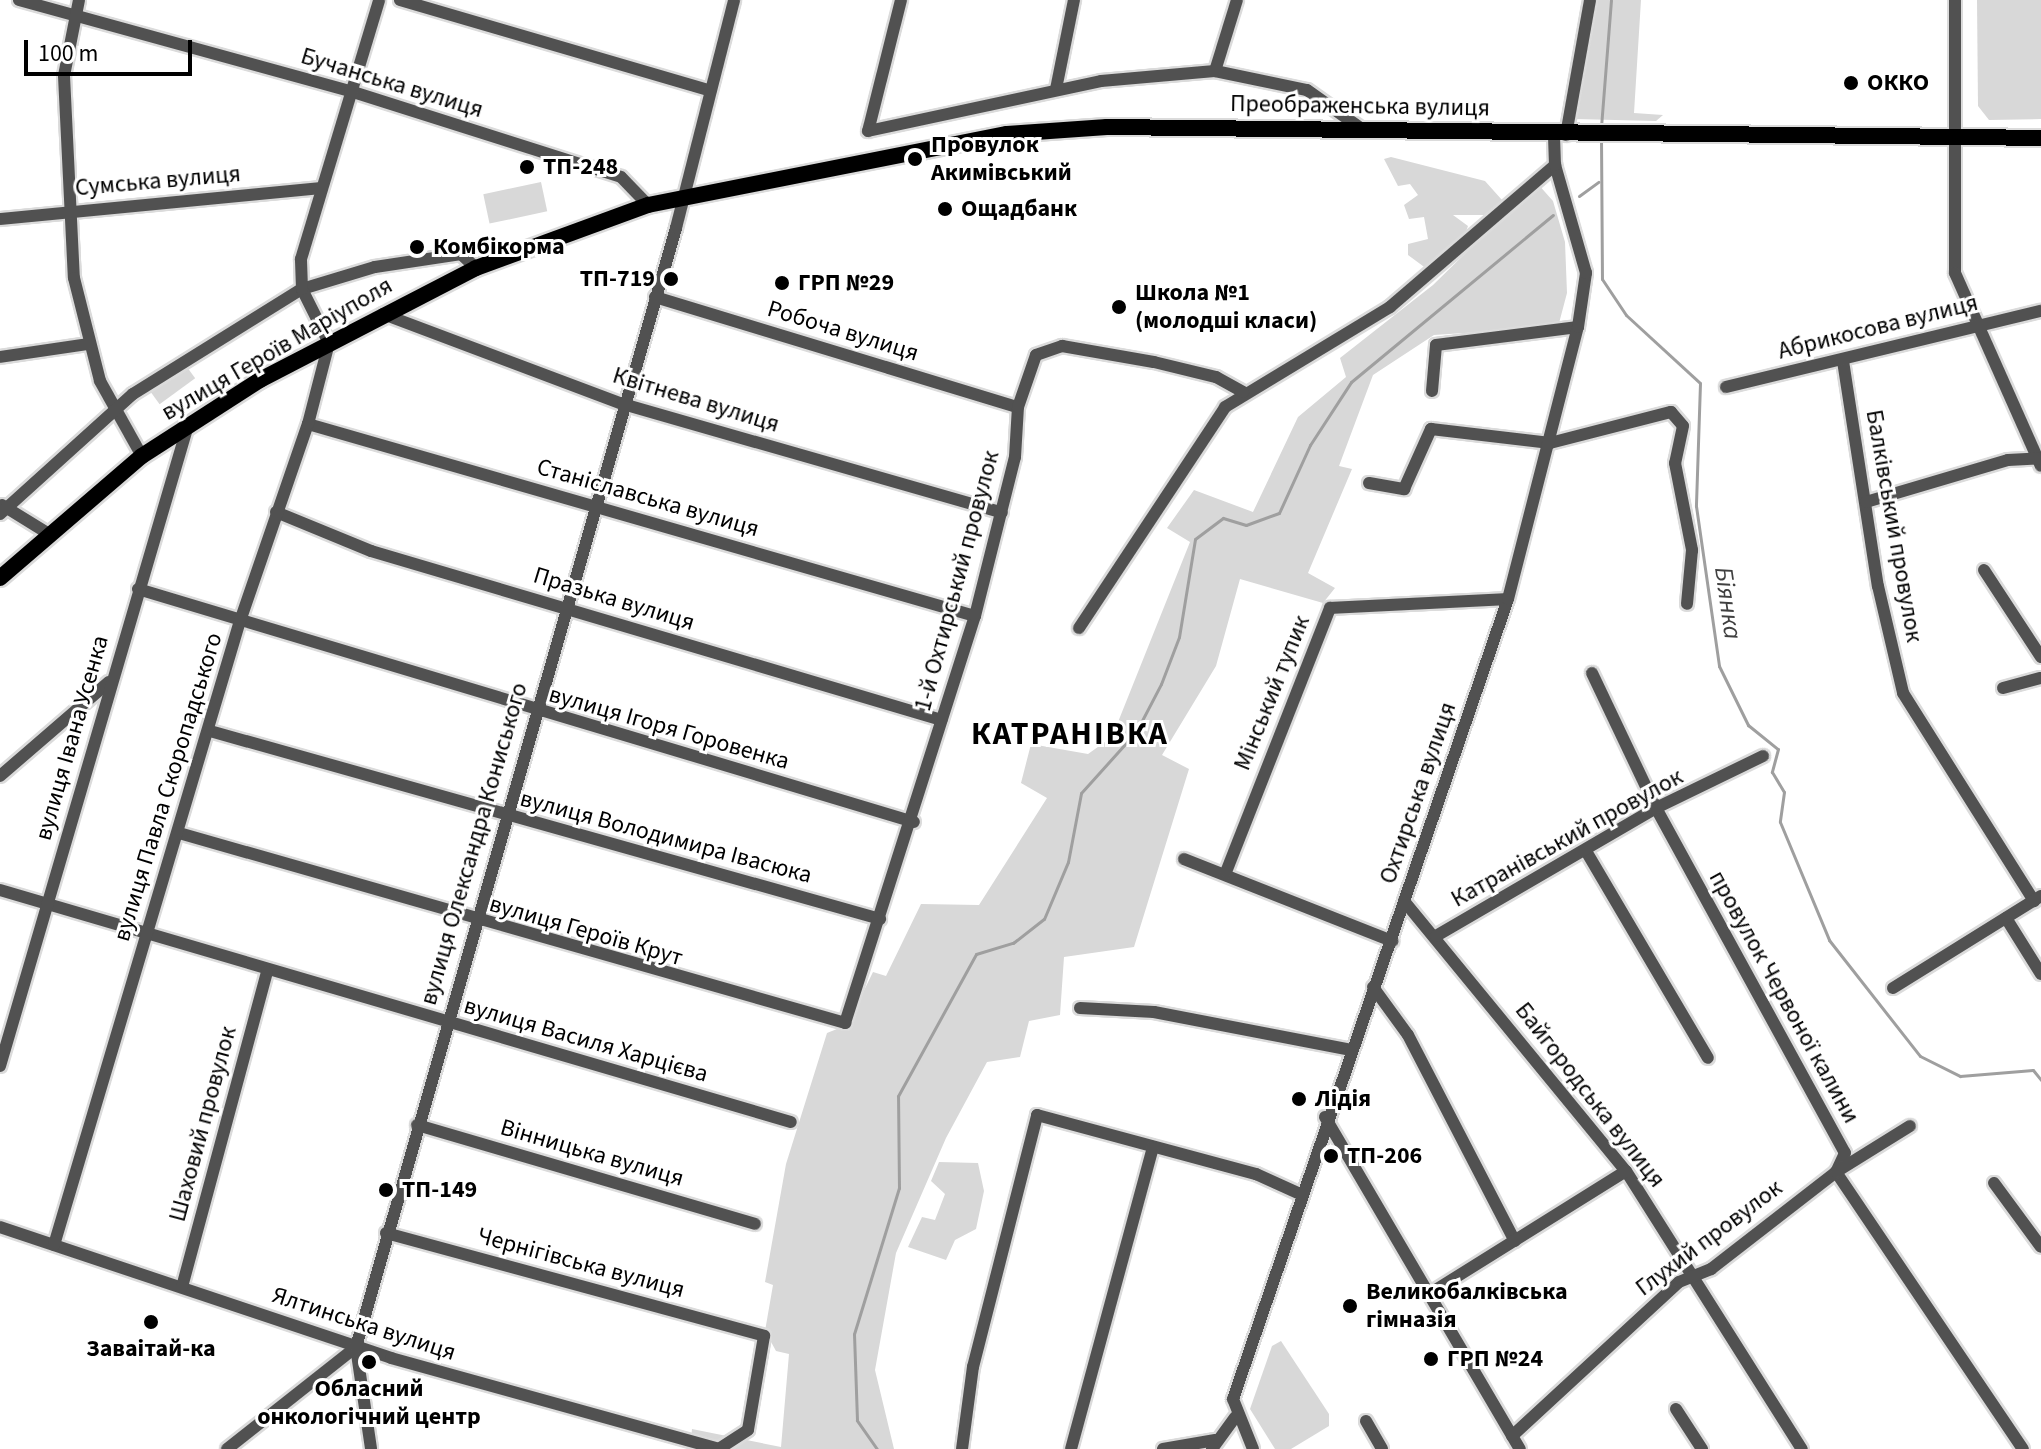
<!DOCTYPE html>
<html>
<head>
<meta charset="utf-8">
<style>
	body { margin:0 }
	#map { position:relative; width:2041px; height:1449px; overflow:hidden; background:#fff; font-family:"Source Sans 3",sans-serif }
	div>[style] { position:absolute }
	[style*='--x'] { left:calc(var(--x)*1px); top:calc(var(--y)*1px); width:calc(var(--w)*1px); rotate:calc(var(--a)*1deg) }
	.green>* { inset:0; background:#d8d8d8; transform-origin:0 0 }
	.stream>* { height:3px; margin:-1.5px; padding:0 1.5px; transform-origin:1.5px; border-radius:1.5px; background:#9f9f9f }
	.roads { filter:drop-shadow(2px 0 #dbdbdb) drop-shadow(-2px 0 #dbdbdb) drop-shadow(0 2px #dbdbdb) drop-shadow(0 -2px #dbdbdb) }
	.minor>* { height:12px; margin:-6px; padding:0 6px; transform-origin:6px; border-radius:6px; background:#515151 }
	.major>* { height:16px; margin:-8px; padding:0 8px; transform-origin:8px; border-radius:8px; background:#000 }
	.dots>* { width:22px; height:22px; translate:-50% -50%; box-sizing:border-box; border:4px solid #fff; border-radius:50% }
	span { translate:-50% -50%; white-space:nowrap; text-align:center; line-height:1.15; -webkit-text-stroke:6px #fff; paint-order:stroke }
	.street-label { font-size:24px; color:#000 }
	.poi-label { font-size:24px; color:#000; font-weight:700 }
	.left { translate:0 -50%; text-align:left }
	.right { translate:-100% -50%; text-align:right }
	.water-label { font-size:26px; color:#404040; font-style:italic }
	.district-label { font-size:32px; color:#000; font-weight:700; letter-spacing:2px }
	.scale { position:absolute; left:24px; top:40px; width:168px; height:36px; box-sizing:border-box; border:4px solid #000; border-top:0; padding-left:10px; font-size:24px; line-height:28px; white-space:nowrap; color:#000; -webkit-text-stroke:6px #fff; paint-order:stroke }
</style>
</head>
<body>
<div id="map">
	<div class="green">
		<div style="clip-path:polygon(1595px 0,1641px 0,1634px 113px,1663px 115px,1656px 121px,1574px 119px)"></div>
		<div style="clip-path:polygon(1977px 0,2041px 0,2041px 119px,1989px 120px,1978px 106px)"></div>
		<div style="clip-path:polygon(1391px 157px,1485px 181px,1502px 200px,1487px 215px,1453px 215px,1468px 226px,1464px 237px,1427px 269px,1408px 255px,1408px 244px,1428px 239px,1424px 217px,1409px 219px,1404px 205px,1418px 195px,1410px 184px,1398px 186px,1384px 159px)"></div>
		<div style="left:541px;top:182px;width:30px;height:59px;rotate:78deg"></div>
		<div style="clip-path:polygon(1537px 183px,1553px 201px,1565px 242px,1567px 293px,1558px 327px,1434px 335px,1373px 375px,1339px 466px,1352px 469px,1308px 573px,1335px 588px,1323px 603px,1240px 579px,1216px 666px,1162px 755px,1189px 769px,1134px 947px,1064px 957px,1060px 1015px,1029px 1021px,1020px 1057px,987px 1062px,946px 1138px,896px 1253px,875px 1370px,894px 1449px,690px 1449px,692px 1429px,781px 1447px,789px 1354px,776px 1351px,765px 1331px,773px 1285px,765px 1282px,786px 1164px,827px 1033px,847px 1025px,873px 972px,886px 976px,921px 904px,979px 905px,1047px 798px,1021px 783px,1031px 744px,1088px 754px,1112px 737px,1190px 542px,1167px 528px,1194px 490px,1253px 512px,1298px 417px,1346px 377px,1340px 358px,1433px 285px)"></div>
		<div style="left:184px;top:363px;width:19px;height:44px;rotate:54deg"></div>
		<div style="clip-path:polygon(939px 1162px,978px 1163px,984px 1191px,976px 1229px,955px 1240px,946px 1260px,908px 1247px,922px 1217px,935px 1220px,945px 1194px,931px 1181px)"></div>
		<div style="clip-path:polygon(1281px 1341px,1329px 1414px,1329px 1426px,1291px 1449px,1275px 1449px,1250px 1409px,1272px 1346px)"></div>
	</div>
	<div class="stream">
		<div style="--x:1601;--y:127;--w:127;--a:-85.5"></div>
		<div style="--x:1601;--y:138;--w:141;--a:89.6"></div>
		<div style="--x:1602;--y:279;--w:43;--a:56.3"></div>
		<div style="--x:1626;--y:315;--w:100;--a:42.6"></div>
		<div style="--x:1700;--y:383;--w:123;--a:91.9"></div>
		<div style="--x:1696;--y:506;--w:162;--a:81.8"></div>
		<div style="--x:1719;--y:666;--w:66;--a:63.8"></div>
		<div style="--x:1748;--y:725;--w:38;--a:39"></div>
		<div style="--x:1778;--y:749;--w:24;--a:105"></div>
		<div style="--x:1772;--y:772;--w:23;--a:59"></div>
		<div style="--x:1784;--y:792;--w:30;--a:98"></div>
		<div style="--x:1780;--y:822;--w:128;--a:67.4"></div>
		<div style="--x:1829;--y:940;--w:147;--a:51.9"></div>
		<div style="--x:1920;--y:1056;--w:45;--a:26.6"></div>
		<div style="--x:1960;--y:1076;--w:73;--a:-4.7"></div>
		<div style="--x:2033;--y:1070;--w:13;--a:51"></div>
		<div style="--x:1579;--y:196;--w:24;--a:-36"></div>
		<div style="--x:877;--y:1449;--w:35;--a:-125"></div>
		<div style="--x:857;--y:1420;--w:86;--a:-92"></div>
		<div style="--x:854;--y:1334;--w:153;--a:-72.9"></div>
		<div style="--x:899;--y:1188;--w:92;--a:-90.6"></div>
		<div style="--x:898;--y:1096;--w:162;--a:-61.2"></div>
		<div style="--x:976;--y:954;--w:39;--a:-17"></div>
		<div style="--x:1013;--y:943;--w:39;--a:-38"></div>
		<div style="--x:1044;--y:919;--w:62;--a:-67.2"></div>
		<div style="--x:1068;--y:862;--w:70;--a:-79.3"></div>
		<div style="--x:1081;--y:793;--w:82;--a:-48"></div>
		<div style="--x:1136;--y:732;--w:54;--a:-62.5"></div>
		<div style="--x:1161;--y:684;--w:50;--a:-69"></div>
		<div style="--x:1179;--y:637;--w:99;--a:-80.7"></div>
		<div style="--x:1195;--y:539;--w:35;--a:-37"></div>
		<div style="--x:1223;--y:518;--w:24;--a:17"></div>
		<div style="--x:1246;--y:525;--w:35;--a:-20"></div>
		<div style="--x:1279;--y:513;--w:75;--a:-65.5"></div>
		<div style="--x:1310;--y:445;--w:75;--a:-56.9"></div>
		<div style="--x:1351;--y:382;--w:262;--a:-39.6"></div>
	</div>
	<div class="roads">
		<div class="minor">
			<div style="--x:19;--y:0;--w:343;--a:15.4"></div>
			<div style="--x:350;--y:91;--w:284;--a:17.6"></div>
			<div style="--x:621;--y:177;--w:39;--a:46"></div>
			<div style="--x:79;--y:0;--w:77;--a:101.2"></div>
			<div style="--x:64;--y:76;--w:202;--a:87.2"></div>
			<div style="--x:74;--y:278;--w:106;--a:75.8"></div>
			<div style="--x:100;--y:381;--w:86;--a:60.8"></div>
			<div style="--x:400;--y:0;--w:321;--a:16.3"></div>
			<div style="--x:901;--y:0;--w:135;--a:104.1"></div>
			<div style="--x:868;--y:131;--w:238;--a:-12.1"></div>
			<div style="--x:1101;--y:81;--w:114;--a:-5"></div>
			<div style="--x:1215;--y:71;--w:94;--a:11.7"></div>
			<div style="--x:1307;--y:90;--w:71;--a:35.3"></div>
			<div style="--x:1955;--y:0;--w:273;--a:90"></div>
			<div style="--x:1955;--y:273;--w:211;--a:66"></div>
			<div style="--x:1215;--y:71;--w:74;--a:-72.8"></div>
			<div style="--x:1056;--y:89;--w:91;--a:-78.6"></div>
			<div style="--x:1566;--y:135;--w:137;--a:-79.9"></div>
			<div style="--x:0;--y:219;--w:322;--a:-5.5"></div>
			<div style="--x:655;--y:297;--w:379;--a:16.9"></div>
			<div style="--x:383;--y:314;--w:256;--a:20.6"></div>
			<div style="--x:623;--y:404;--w:394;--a:16"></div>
			<div style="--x:0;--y:357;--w:89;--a:-8.4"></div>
			<div style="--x:1843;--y:361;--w:228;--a:81.2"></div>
			<div style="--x:1878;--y:586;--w:110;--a:76.8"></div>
			<div style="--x:1903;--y:693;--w:246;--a:57.8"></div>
			<div style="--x:1726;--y:387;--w:324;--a:-13.6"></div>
			<div style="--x:1432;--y:391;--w:46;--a:-85"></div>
			<div style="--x:1436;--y:345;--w:143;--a:-7.2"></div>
			<div style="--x:308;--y:424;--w:694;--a:16.06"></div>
			<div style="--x:1369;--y:483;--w:36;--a:10"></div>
			<div style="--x:1404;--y:489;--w:66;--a:-65.8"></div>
			<div style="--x:1431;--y:429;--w:120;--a:6.7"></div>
			<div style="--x:1550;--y:443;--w:125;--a:-14.4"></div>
			<div style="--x:1671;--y:412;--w:18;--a:49"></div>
			<div style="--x:1683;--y:426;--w:38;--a:102"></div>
			<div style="--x:1675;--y:463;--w:89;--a:78.9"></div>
			<div style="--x:1692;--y:550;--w:54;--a:95.3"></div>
			<div style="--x:1866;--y:502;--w:148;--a:-16.5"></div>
			<div style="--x:2008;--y:460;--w:33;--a:-3"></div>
			<div style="--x:2;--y:505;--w:55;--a:31.7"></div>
			<div style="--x:276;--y:512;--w:103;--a:22.3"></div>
			<div style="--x:371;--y:551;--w:595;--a:16.49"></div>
			<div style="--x:0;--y:514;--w:179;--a:-42.1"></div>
			<div style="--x:133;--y:394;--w:199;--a:-31.9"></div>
			<div style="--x:302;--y:289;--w:76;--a:-16.8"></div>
			<div style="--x:375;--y:267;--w:87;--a:-8.6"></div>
			<div style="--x:461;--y:254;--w:21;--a:43"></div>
			<div style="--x:1984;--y:570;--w:104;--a:56.8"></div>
			<div style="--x:138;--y:589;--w:810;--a:16.71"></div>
			<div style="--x:1079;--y:628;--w:265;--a:-56.5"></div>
			<div style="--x:1225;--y:407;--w:193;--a:-31.2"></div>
			<div style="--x:1390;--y:307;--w:218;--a:-40.7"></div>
			<div style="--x:1592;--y:673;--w:149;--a:64.6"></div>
			<div style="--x:1656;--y:808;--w:393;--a:61.3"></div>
			<div style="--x:1845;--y:1153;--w:21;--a:115"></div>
			<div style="--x:1836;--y:1172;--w:334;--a:56"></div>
			<div style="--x:2003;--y:688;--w:39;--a:-15"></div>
			<div style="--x:210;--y:731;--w:696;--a:15.67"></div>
			<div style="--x:0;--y:776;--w:144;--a:-40.8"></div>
			<div style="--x:179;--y:833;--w:693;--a:15.92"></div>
			<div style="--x:845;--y:1023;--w:427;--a:-72.3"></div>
			<div style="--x:975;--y:616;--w:164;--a:-75.9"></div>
			<div style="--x:1015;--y:457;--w:50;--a:-86.6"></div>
			<div style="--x:1018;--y:407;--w:55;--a:-70.9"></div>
			<div style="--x:1036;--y:355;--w:28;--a:-19"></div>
			<div style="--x:1062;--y:346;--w:93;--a:9.9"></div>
			<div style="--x:1154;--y:362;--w:64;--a:13.6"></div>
			<div style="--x:1216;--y:377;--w:31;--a:29"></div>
			<div style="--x:1586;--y:851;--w:240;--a:59.5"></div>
			<div style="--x:1184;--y:859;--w:224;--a:21.5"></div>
			<div style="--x:1226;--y:872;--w:284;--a:-68.5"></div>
			<div style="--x:1330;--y:608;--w:178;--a:-2.9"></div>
			<div style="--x:0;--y:890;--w:824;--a:16.35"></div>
			<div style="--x:1404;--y:901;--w:350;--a:50.6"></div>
			<div style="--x:1626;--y:1171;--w:329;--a:57.7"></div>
			<div style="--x:2006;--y:918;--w:66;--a:58"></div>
			<div style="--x:1436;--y:936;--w:255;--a:-30.2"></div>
			<div style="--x:1656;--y:808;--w:119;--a:-25.9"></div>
			<div style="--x:1373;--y:987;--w:59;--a:53.9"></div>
			<div style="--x:1408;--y:1035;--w:232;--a:62.6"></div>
			<div style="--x:1893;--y:988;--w:174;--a:-31.9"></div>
			<div style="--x:1080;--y:1008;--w:74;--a:3.1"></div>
			<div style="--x:1154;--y:1012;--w:201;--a:10.9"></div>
			<div style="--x:0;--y:1066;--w:668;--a:-73.65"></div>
			<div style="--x:1325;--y:1117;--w:385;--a:59.6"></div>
			<div style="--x:417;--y:1125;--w:352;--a:16.3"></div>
			<div style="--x:1994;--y:1183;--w:79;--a:53.7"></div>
			<div style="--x:0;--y:1227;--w:412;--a:18.5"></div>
			<div style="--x:391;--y:1358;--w:340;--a:15.5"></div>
			<div style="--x:386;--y:1233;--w:392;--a:15.2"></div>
			<div style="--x:764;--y:1336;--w:95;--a:99.7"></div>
			<div style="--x:748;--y:1430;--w:35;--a:147"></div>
			<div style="--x:54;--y:1245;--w:648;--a:-73.41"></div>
			<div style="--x:239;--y:624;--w:212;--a:-71"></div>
			<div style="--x:308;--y:424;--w:84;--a:-75.5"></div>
			<div style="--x:329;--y:343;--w:60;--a:-116.6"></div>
			<div style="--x:302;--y:289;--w:30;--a:-92"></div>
			<div style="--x:301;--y:259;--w:270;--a:-73.2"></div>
			<div style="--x:182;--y:1287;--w:326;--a:-74.9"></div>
			<div style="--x:1429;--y:1294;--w:232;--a:-32"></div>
			<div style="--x:356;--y:1347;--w:103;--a:81.6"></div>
			<div style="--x:1676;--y:1409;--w:48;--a:57"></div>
			<div style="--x:1366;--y:1421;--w:32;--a:60"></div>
			<div style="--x:1512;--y:1436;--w:227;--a:-42.7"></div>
			<div style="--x:1679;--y:1282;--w:35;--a:-22"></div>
			<div style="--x:1711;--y:1269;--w:158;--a:-37.8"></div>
			<div style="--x:1836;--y:1172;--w:87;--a:-31.9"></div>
			<div style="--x:227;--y:1449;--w:164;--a:-38.3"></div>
			<div style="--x:356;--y:1347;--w:1164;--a:-74.04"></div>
			<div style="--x:676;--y:228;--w:235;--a:-75.7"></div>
			<div style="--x:962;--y:1449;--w:83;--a:-82.4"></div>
			<div style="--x:973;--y:1367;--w:260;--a:-75.7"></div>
			<div style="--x:1037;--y:1115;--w:227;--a:15.1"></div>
			<div style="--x:1256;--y:1174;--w:46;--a:24.3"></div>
			<div style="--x:1071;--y:1449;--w:313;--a:-74.8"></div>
			<div style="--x:1163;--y:1449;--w:53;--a:-9.8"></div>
			<div style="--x:1212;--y:1449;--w:39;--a:-54"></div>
			<div style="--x:1253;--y:1449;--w:54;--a:-111.8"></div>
			<div style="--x:1233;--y:1399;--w:846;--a:-71.03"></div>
			<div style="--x:1508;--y:599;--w:281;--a:-75.6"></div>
			<div style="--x:1578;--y:327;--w:55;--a:-81.6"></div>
			<div style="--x:1586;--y:273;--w:112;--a:-106"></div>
			<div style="--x:1555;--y:165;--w:30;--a:-92"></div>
		</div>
		<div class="major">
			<div style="--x:0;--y:578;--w:187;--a:-40.7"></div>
			<div style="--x:142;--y:456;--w:140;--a:-32.8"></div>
			<div style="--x:260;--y:380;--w:243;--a:-27.4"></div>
			<div style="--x:476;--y:268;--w:183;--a:-20.1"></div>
			<div style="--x:648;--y:205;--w:366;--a:-11.2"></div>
			<div style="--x:1007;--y:134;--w:100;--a:-4"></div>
			<div style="--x:1107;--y:127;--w:934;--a:0.67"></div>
		</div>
	</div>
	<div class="dots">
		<div style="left:1851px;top:83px;background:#000"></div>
		<div style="left:915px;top:159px;background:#000"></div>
		<div style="left:527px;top:167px;background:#000"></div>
		<div style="left:945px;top:209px;background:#000"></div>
		<div style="left:417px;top:247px;background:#000"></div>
		<div style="left:671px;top:279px;background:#000"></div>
		<div style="left:782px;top:283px;background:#000"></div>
		<div style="left:1119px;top:307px;background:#000"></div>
		<div style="left:1299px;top:1099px;background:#000"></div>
		<div style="left:1331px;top:1156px;background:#000"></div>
		<div style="left:386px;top:1190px;background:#000"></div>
		<div style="left:1350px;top:1306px;background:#000"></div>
		<div style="left:151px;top:1322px;background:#000"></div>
		<div style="left:1431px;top:1359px;background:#000"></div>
		<div style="left:369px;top:1362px;background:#000"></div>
	</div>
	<div class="street-label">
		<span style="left:392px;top:83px;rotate:17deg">Бучанська вулиця</span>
		<span style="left:1360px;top:106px;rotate:1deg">Преображенська вулиця</span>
		<span style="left:158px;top:181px;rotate:-5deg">Сумська вулиця</span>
		<span style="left:1878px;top:327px;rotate:-14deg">Абрикосова вулиця</span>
		<span style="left:843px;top:331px;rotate:17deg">Робоча вулиця</span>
		<span style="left:277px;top:349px;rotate:-30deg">вулиця Героїв Маріуполя</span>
		<span style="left:696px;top:400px;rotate:17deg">Квітнева вулиця</span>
		<span style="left:648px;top:498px;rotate:16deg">Станіславська вулиця</span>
		<span style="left:1894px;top:526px;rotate:80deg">Балківський провулок</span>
		<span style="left:957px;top:581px;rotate:-75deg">1-й Охтирський провулок</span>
		<span style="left:614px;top:599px;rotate:17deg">Празька вулиця</span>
		<span style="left:1272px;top:693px;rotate:-68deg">Мінський тупик</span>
		<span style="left:669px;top:728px;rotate:16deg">вулиця Ігоря Горовенка</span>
		<span style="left:72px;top:738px;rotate:-74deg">вулиця Івана Усенка</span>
		<span style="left:168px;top:787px;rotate:-73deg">вулиця Павла Скоропадського</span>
		<span style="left:1418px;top:793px;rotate:-71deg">Охтирська вулиця</span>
		<span style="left:666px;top:837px;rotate:15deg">вулиця Володимира Івасюка</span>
		<span style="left:1567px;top:838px;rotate:-29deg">Катранівський провулок</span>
		<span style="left:474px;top:844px;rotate:-74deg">вулиця Олександра Кониського</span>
		<span style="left:586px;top:931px;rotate:16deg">вулиця Героїв Крут</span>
		<span style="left:1784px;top:997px;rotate:61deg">провулок Червоної калини</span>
		<span style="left:586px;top:1040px;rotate:16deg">вулиця Василя Харцієва</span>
		<span style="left:1590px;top:1095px;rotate:52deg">Байгородська вулиця</span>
		<span style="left:203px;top:1124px;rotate:-75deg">Шаховий провулок</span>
		<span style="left:592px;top:1153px;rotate:16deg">Вінницька вулиця</span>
		<span style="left:1709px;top:1238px;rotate:-37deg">Глухий провулок</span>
		<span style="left:581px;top:1263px;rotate:15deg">Чернігівська вулиця</span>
		<span style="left:364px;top:1324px;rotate:18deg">Ялтинська вулиця</span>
	</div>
	<div class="poi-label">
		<span class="left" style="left:1867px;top:83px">ОККО</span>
		<span class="left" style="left:931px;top:159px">Провулок<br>Акимівський</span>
		<span class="left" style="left:543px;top:167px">ТП-248</span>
		<span class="left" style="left:961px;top:209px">Ощадбанк</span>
		<span class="left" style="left:433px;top:247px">Комбікорма</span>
		<span class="right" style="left:655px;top:279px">ТП-719</span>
		<span class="left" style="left:798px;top:283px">ГРП №29</span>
		<span class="left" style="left:1135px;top:307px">Школа №1<br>(молодші класи)</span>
		<span class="left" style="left:1315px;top:1099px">Лідія</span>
		<span class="left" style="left:1347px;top:1156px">ТП-206</span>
		<span class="left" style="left:402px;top:1190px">ТП-149</span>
		<span class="left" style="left:1366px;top:1306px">Великобалківська<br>гімназія</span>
		<span style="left:151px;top:1349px">Заваітай-ка</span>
		<span class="left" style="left:1447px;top:1359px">ГРП №24</span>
		<span style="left:369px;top:1403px">Обласний<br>онкологічний центр</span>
	</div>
	<div class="water-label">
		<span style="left:1728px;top:603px;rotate:82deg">Біянка</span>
	</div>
	<div class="district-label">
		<span style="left:1070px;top:734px">КАТРАНІВКА</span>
	</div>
	<div class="scale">100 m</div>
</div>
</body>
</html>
